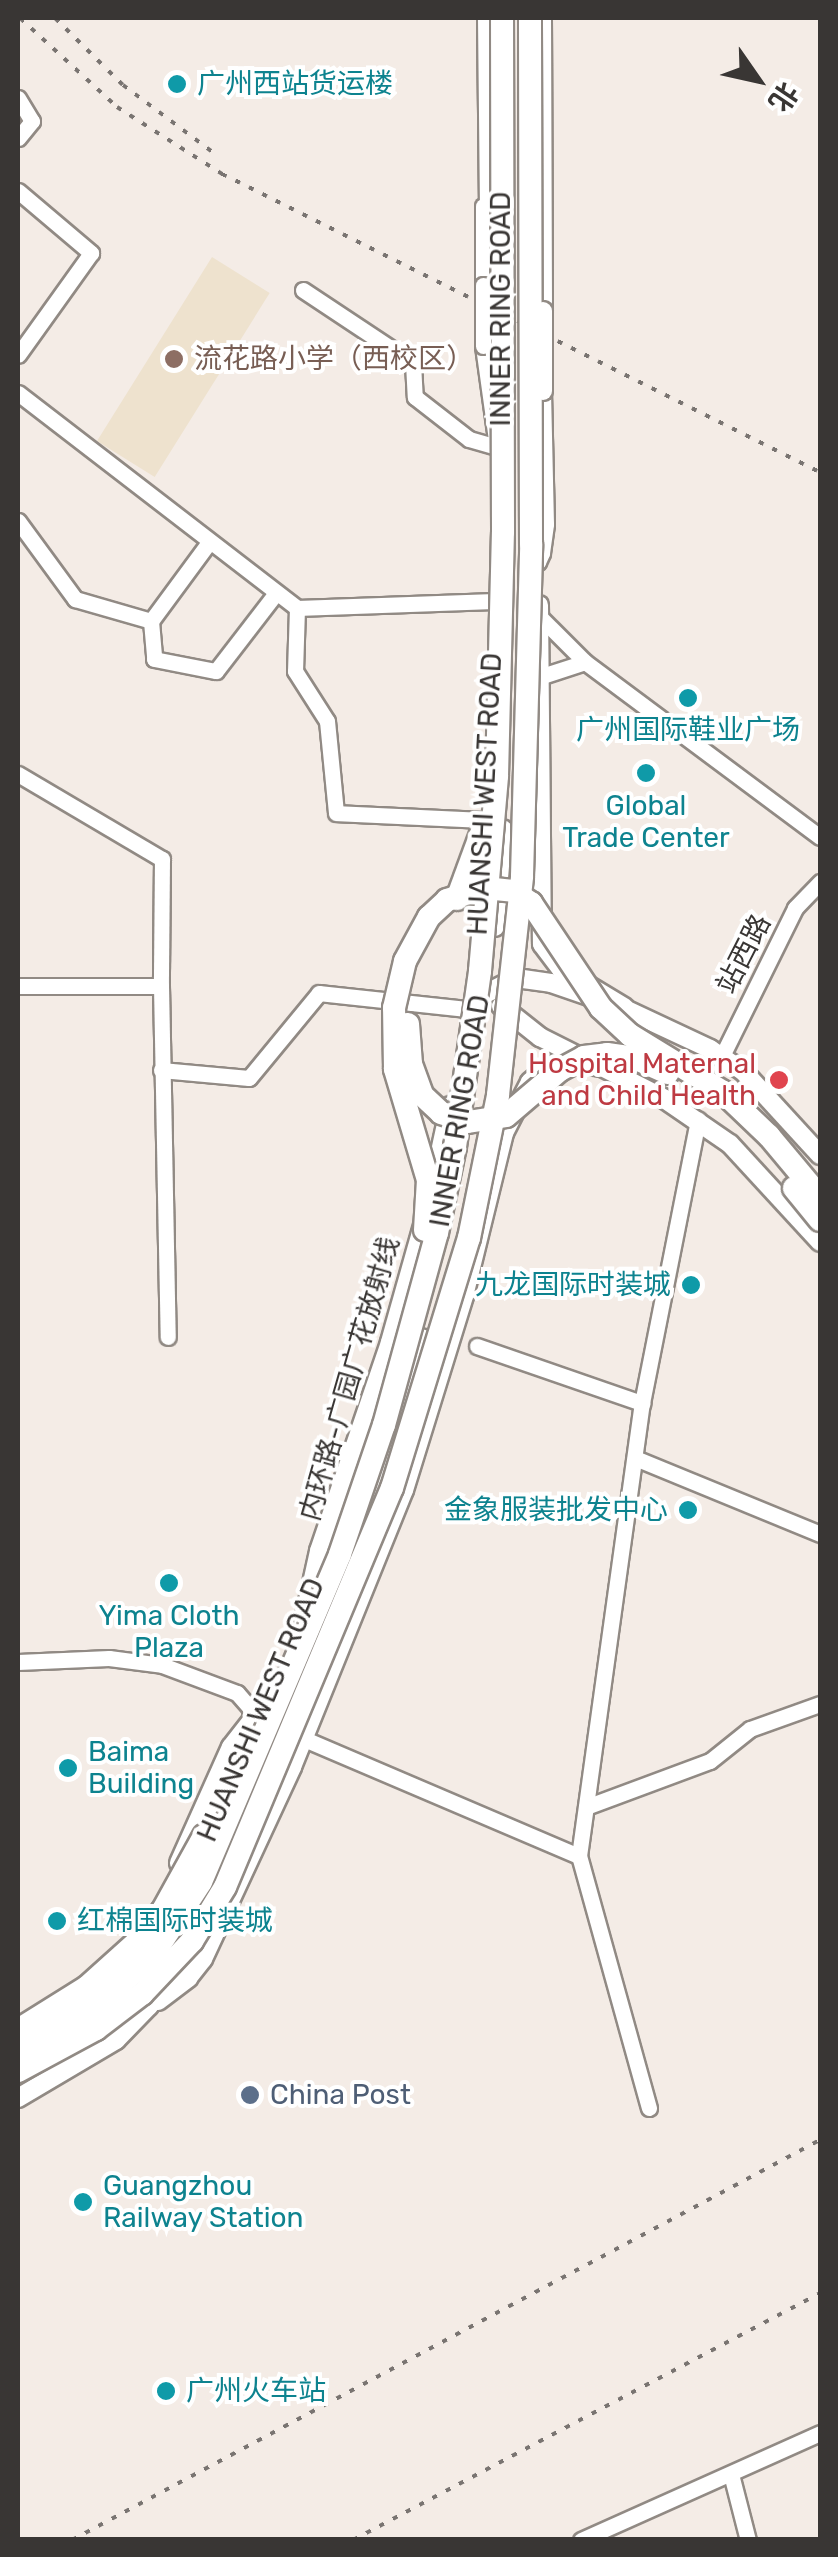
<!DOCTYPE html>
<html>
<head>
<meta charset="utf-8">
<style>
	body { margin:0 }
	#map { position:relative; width:838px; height:2557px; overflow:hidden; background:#f4ece6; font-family:Rubik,"Noto Sans SC",sans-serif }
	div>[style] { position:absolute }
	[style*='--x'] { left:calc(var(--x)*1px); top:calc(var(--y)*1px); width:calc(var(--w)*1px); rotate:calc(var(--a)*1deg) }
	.education>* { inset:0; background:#eee2ce; transform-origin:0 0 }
	.roads { filter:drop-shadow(2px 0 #918a84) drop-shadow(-2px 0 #918a84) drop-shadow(0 2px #918a84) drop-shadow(0 -2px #918a84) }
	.minor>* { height:15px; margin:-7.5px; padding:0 7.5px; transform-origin:7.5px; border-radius:7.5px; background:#fff }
	.major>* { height:18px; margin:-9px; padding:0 9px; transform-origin:9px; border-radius:9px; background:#fff }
	.highway>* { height:22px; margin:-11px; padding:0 11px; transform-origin:11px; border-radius:11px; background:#fff }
	.rail>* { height:4px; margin-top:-2px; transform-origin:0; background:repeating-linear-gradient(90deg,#797471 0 5px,transparent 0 15px) }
	.bridges { filter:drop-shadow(2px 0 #918a84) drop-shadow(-2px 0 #918a84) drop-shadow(0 2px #918a84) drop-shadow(0 -2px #918a84) }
	.minor-bridge>* { height:15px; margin:-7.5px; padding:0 7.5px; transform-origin:7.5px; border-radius:7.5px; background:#fff }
	.major-bridge>* { height:18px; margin:-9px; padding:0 9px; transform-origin:9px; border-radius:9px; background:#fff }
	.highway-bridge>* { height:22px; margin:-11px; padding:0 11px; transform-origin:11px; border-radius:11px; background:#fff }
	.dots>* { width:28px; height:28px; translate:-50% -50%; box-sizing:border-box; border:5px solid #fff; border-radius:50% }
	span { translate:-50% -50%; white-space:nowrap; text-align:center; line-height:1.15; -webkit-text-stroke:8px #fff; paint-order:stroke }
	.culture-label { font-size:28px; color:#0d838f }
	.left { translate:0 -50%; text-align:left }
	.right { translate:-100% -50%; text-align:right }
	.street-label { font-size:28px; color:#393634 }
	.education-label { font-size:28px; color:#785e54 }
	.health-label { font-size:28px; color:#be3a42 }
	.service-label { font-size:28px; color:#4e5e75 }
	.frame { position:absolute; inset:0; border:20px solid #393634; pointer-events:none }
	.north { position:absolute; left:708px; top:30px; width:100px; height:100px; -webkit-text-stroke:8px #fff; paint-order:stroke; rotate:124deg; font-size:28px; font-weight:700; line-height:40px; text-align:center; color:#393634 }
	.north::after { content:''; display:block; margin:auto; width:35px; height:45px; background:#393634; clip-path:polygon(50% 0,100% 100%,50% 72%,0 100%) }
</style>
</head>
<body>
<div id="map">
	<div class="education">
		<div style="left:212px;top:257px;width:68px;height:217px;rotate:32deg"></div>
	</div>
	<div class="roads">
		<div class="minor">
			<div style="--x:18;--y:98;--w:27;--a:59"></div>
			<div style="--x:32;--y:121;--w:22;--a:129"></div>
			<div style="--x:18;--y:191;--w:96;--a:40.3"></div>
			<div style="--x:91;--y:253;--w:125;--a:125.6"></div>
			<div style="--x:483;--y:285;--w:79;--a:-90"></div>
			<div style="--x:303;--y:290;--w:132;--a:33.6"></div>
			<div style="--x:413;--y:363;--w:34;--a:87"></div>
			<div style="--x:415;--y:397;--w:68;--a:37.9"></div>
			<div style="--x:469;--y:439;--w:29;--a:16"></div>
			<div style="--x:497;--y:447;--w:102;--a:-97.9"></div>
			<div style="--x:18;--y:393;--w:352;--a:37.6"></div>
			<div style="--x:297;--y:608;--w:63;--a:91.8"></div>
			<div style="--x:295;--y:671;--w:59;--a:57.4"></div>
			<div style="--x:327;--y:721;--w:92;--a:84.4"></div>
			<div style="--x:336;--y:813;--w:151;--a:2.7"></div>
			<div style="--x:18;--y:521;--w:97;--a:53.8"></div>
			<div style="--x:75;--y:599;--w:79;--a:16.1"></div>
			<div style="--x:151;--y:621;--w:99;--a:-53.6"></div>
			<div style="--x:532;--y:562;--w:6;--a:0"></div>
			<div style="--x:538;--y:562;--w:10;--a:-66"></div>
			<div style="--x:542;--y:553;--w:29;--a:-82"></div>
			<div style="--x:546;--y:524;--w:133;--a:-91.3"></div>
			<div style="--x:297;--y:608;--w:197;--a:-2"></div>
			<div style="--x:540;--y:617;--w:64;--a:45"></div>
			<div style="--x:585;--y:662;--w:293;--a:36.7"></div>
			<div style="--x:151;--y:621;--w:38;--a:85"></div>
			<div style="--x:154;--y:659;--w:63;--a:11"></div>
			<div style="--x:216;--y:671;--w:98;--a:-52.4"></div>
			<div style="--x:542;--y:676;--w:45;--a:-18"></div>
			<div style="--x:18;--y:774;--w:167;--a:30.6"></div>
			<div style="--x:162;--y:859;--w:127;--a:90.5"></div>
			<div style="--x:18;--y:986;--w:143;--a:0"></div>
			<div style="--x:161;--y:986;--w:351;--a:88.9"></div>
			<div style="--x:722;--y:1056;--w:165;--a:-63.7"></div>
			<div style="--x:795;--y:908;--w:36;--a:-46"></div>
			<div style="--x:161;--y:1070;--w:88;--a:5.2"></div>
			<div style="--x:249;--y:1078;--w:110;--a:-50.5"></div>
			<div style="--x:319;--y:993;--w:148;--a:6.2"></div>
			<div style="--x:477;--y:1346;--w:175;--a:19.1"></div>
			<div style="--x:635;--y:1458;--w:200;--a:22.3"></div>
			<div style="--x:18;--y:1662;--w:91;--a:-2.5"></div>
			<div style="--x:109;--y:1658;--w:53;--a:7.5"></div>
			<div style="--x:162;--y:1665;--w:80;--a:20.5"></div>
			<div style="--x:237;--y:1693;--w:20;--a:49"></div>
			<div style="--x:250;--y:1708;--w:13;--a:86"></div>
			<div style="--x:302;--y:1738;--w:301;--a:23.1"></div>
			<div style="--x:586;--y:1807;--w:132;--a:-20.4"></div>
			<div style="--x:710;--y:1761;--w:51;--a:-38.7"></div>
			<div style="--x:750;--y:1729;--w:74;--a:-19.7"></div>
			<div style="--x:649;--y:2108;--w:262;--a:-105.5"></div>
			<div style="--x:579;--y:1856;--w:457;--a:-82.1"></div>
			<div style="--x:642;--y:1403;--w:289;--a:-78.8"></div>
			<div style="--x:731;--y:2474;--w:68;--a:75.6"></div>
			<div style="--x:581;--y:2540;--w:262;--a:-24.1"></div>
		</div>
		<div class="major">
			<div style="--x:542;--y:18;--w:293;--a:89.8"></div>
			<div style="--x:539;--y:605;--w:339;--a:89.5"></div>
			<div style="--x:542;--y:944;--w:31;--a:53"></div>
			<div style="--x:561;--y:969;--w:74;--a:31.1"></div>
			<div style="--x:495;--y:927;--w:98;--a:-85.3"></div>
			<div style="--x:487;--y:993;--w:33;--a:-27"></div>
			<div style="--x:516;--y:978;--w:35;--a:8"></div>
			<div style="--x:551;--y:983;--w:40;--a:18.9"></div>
			<div style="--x:614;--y:1004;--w:106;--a:25.1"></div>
			<div style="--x:710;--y:1049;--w:40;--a:34"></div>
			<div style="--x:743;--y:1071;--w:114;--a:47.5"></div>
			<div style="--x:501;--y:1006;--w:50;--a:38.5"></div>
			<div style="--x:540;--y:1037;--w:54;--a:26.6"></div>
			<div style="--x:431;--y:1193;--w:89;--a:-77.7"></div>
			<div style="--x:303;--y:1624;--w:75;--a:-77.6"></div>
			<div style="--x:319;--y:1551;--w:221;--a:-71.2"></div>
			<div style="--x:390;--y:1342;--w:129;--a:-74.2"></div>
			<div style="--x:248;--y:1729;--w:49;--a:-56.6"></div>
			<div style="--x:179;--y:1863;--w:127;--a:-65.9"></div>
			<div style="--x:231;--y:1747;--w:33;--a:-52"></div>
			<div style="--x:158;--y:2001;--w:38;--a:-37"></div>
			<div style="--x:188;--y:1978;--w:24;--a:-52"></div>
			<div style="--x:203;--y:1959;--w:212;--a:-65.1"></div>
			<div style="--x:292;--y:1767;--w:299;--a:-68"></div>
			<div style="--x:404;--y:1490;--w:203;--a:-72.8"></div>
			<div style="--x:464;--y:1296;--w:168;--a:-76.2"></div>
			<div style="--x:504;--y:1133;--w:57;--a:-63"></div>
			<div style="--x:530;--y:1082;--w:25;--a:-40"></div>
			<div style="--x:549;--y:1066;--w:33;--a:-3"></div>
			<div style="--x:582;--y:1064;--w:20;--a:9"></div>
			<div style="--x:602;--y:1067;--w:68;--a:26.9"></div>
			<div style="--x:663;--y:1098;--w:81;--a:34.5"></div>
			<div style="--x:730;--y:1144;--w:133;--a:47.4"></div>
			<div style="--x:18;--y:2098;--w:114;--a:-30.6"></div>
			<div style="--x:116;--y:2040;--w:47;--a:-45.9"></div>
			<div style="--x:149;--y:2006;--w:38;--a:-55"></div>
		</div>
		<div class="highway">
			<div style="--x:489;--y:18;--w:201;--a:89.4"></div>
			<div style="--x:363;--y:1521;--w:190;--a:-71.9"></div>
			<div style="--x:295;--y:1693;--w:78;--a:-69"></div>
			<div style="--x:204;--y:1836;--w:91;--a:-68"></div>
		</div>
	</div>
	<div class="rail">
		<div style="--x:20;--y:18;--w:132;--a:42.5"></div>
		<div style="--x:117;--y:107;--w:125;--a:32.5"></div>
		<div style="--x:222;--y:174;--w:668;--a:26.49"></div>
		<div style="--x:55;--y:18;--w:95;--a:44.6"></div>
		<div style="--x:123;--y:85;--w:119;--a:36.8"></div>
		<div style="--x:72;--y:2540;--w:848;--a:-28.14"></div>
		<div style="--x:353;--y:2540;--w:528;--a:-27.87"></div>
	</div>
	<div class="bridges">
		<div class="minor-bridge">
			<div style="--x:483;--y:285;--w:61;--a:90"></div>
		</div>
		<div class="major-bridge">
			<div style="--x:543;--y:311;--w:80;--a:90"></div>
		</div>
		<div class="highway-bridge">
			<div style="--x:457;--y:899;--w:72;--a:-69.8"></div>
			<div style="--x:408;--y:1024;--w:40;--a:85.7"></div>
			<div style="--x:411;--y:1064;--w:33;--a:70"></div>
			<div style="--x:422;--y:1095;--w:26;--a:43"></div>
			<div style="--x:441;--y:1113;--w:28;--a:18"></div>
			<div style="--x:468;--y:1122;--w:38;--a:-9"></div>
			<div style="--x:506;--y:1116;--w:71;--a:-40.4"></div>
			<div style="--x:560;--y:1070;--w:27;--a:-28"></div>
			<div style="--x:584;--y:1057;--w:23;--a:-7"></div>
			<div style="--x:607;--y:1054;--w:27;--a:8"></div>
			<div style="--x:634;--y:1058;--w:37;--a:24"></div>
			<div style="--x:794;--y:1188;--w:41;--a:50.9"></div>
			<div style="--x:425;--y:1230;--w:50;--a:-86.6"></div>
			<div style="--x:428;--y:1180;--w:116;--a:-106.6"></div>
			<div style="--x:395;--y:1069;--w:61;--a:-90.9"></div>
			<div style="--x:394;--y:1008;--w:48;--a:-76.8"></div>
			<div style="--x:405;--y:961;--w:50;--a:-61.4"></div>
			<div style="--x:429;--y:917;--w:25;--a:-43"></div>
			<div style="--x:447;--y:900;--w:40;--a:-18"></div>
			<div style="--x:485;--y:888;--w:28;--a:6"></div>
			<div style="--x:513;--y:891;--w:22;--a:34"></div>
			<div style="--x:531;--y:903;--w:126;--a:56.3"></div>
			<div style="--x:601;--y:1008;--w:40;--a:43"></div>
			<div style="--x:630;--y:1035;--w:109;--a:31.5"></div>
			<div style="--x:723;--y:1092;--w:64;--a:43.7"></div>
			<div style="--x:769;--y:1136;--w:80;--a:50.1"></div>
			<div style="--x:18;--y:2030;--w:81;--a:-31.9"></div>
			<div style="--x:87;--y:1987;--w:67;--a:-42"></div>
			<div style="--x:137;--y:1942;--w:41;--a:-50.9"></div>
			<div style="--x:163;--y:1910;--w:85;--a:-61"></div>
			<div style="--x:18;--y:2048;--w:74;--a:-29"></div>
			<div style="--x:83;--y:2012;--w:46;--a:-36.1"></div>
			<div style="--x:120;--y:1985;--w:52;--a:-44.2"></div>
			<div style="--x:157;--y:1949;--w:80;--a:-56.7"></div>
			<div style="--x:201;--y:1882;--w:356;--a:-67"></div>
			<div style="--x:340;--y:1554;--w:136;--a:-71.2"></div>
			<div style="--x:384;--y:1425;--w:199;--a:-74.6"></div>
			<div style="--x:437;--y:1233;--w:88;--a:-78.2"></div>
			<div style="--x:455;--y:1147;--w:178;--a:-81.9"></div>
			<div style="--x:480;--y:971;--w:196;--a:-85"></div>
			<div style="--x:497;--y:776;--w:244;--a:-88.6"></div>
			<div style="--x:503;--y:532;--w:514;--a:-90.11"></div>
			<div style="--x:18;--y:2071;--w:89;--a:-28.3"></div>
			<div style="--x:96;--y:2029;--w:58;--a:-37.3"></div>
			<div style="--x:142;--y:1994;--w:73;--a:-46.7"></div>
			<div style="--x:192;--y:1941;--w:63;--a:-58.6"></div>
			<div style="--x:225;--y:1887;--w:433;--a:-67.3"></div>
			<div style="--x:392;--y:1488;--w:262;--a:-72.9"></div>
			<div style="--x:469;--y:1238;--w:146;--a:-78.5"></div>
			<div style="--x:498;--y:1095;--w:220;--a:-83.7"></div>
			<div style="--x:522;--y:876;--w:332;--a:-88.4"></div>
			<div style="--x:531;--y:544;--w:526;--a:-90.11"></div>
		</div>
	</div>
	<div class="dots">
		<div style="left:177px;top:84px;background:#0f9aa8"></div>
		<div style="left:174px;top:359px;background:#8d6e63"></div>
		<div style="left:688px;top:698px;background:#0f9aa8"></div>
		<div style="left:646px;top:773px;background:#0f9aa8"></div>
		<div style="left:779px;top:1080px;background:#e0444e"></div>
		<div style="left:691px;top:1285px;background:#0f9aa8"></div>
		<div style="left:688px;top:1510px;background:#0f9aa8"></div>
		<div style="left:169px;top:1583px;background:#0f9aa8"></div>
		<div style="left:68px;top:1768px;background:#0f9aa8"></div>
		<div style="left:57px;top:1921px;background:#0f9aa8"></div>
		<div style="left:250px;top:2095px;background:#5c6f8a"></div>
		<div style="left:83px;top:2202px;background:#0f9aa8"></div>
		<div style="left:166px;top:2391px;background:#0f9aa8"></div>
	</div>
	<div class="culture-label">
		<span class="left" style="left:197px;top:84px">广州西站货运楼</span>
		<span style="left:688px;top:730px">广州国际鞋业广场</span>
		<span style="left:646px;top:822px">Global<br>Trade Center</span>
		<span class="right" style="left:671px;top:1285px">九龙国际时装城</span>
		<span class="right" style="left:668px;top:1510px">金象服装批发中心</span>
		<span style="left:169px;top:1632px">Yima Cloth<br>Plaza</span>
		<span class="left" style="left:88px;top:1768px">Baima<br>Building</span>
		<span class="left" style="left:77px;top:1921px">红棉国际时装城</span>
		<span class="left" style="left:103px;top:2202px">Guangzhou<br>Railway Station</span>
		<span class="left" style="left:186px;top:2391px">广州火车站</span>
	</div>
	<div class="street-label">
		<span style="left:501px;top:309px;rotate:-90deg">INNER RING ROAD</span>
		<span style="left:485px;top:794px;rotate:-87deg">HUANSHI WEST ROAD</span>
		<span style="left:744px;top:954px;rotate:-63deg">站西路</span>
		<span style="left:460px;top:1111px;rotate:-80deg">INNER RING ROAD</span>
		<span style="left:350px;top:1379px;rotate:-74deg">内环路-广园广花放射线</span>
		<span style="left:261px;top:1710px;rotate:-67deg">HUANSHI WEST ROAD</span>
	</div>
	<div class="education-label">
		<span class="left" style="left:194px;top:359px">流花路小学（西校区）</span>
	</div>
	<div class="health-label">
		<span class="right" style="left:756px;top:1080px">Hospital Maternal<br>and Child Health</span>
	</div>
	<div class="service-label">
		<span class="left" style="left:270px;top:2095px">China Post</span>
	</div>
	<div class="frame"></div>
	<div class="north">北</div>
</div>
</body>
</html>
